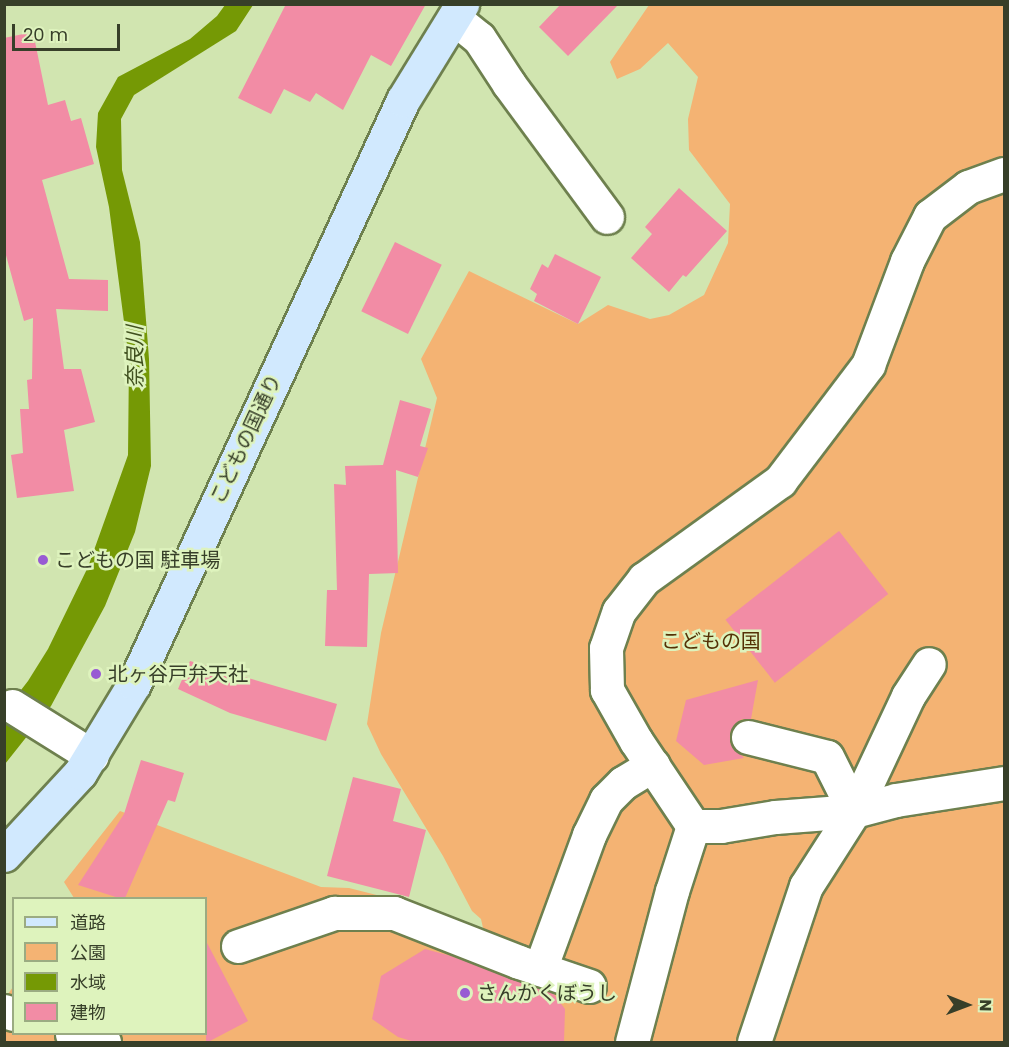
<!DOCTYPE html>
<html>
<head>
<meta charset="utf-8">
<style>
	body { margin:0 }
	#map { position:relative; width:1009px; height:1047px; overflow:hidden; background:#d1e5b0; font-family:Poppins,"Noto Sans JP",sans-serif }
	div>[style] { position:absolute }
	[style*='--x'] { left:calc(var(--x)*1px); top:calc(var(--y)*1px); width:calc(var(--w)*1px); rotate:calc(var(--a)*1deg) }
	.green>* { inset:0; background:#f4b373 }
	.water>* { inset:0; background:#759905 }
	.building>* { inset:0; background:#f28ca5; transform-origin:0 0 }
	.roads { filter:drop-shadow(2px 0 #6e804e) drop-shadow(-2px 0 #6e804e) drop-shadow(0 2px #6e804e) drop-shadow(0 -2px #6e804e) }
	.minor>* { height:33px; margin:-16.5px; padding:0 16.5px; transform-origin:16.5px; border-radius:16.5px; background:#fff }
	.major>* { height:33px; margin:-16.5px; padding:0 16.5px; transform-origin:16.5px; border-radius:16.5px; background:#d1e9fe }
	.dots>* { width:16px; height:16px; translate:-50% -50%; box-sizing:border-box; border:3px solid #def3bd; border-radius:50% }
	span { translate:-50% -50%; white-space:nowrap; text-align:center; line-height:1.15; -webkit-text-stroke:5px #def3bd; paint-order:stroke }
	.street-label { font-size:20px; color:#373f29 }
	.poi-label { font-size:20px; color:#373f29 }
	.left { translate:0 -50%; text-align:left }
	.park-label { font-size:20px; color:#553105 }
	.water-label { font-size:21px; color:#40501f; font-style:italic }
	.frame { position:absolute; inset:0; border:6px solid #373f29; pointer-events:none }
	.legend { position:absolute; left:12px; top:897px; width:195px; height:138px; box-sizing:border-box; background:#def3bd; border:2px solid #9bab82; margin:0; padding:8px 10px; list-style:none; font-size:18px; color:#373f29 }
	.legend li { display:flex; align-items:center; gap:12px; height:30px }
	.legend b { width:30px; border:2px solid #9bab82 }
	.north { position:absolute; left:937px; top:975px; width:60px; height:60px; -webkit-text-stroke:4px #def3bd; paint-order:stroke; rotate:91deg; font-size:16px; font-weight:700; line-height:24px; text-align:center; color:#373f29 }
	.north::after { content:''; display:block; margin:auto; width:21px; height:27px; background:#373f29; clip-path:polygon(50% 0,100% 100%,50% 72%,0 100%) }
	.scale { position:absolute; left:12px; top:24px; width:108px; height:27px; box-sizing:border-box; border:3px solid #373f29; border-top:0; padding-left:8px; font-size:18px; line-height:21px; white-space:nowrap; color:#373f29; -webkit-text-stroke:4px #def3bd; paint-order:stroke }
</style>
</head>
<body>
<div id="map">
	<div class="green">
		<div style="clip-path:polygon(649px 5px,1004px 5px,1004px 1042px,5px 1042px,5px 998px,13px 987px,14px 1034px,206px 1034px,206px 898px,74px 898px,64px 882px,120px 811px,321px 887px,349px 888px,412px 904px,485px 937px,481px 919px,472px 911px,443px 856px,381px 754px,367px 724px,381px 633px,437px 398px,421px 359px,469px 271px,578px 324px,608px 305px,650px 319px,669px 315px,704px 295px,728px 243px,730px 204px,689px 150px,688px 119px,698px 77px,668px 43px,640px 69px,617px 79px,610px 62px)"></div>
	</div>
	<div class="water">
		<div style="clip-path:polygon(225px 5px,253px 5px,236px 31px,134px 95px,121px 119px,122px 170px,140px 242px,149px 359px,151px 466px,135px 532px,105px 606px,51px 706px,5px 764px,4px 712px,28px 681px,48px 649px,88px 567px,128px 455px,129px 360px,109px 207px,96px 147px,98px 113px,118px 77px,190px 39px,217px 16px)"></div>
	</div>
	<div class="building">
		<div style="clip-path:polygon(286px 4px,426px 4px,391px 66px,371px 55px,343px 110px,316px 93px,310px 102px,284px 89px,271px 114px,238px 98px)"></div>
		<div style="clip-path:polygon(561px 4px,619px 4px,568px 56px,539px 27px)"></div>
		<div style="clip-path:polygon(33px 32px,48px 105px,65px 100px,71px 121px,81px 118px,94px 164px,42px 180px,69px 279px,108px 280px,108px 311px,56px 309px,64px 369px,81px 369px,95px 422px,64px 430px,74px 491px,17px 498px,11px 455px,23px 453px,20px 409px,29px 409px,27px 380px,32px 379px,33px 318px,24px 321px,4px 248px,4px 38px)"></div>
		<div style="clip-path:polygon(679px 188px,727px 231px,686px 277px,683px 275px,669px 292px,631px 258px,652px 234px,645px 227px)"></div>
		<div style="left:395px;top:242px;width:52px;height:77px;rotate:26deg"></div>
		<div style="clip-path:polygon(555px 254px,601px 277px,578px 324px,534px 301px,537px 294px,530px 289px,542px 264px,548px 268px)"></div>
		<div style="clip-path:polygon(400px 400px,431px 409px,420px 446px,428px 448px,418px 477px,396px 470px,398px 573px,369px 574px,367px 647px,325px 646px,327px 590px,337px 590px,334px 484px,346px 485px,345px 466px,383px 465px)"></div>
		<div style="left:839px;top:531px;width:80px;height:144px;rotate:52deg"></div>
		<div style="clip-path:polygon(190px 661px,337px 704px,326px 741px,230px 713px,178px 689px)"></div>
		<div style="clip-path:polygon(758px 680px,751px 719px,742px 719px,735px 724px,730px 733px,730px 743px,744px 758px,704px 765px,676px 741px,686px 700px)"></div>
		<div style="clip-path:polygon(141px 760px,184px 773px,175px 802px,168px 800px,125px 898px,119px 898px,78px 885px,124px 814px)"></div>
		<div style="clip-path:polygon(353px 777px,401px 789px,393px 821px,426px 830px,409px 897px,327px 876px)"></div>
		<div style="clip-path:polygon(206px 941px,248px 1021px,208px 1042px,206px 1042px)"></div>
		<div style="clip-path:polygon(425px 949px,451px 956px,553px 993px,565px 1009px,564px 1042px,415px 1042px,398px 1037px,372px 1019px,381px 976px)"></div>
	</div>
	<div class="roads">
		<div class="minor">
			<div style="--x:454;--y:18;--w:32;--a:39"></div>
			<div style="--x:479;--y:38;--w:55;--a:56.9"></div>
			<div style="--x:509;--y:84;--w:165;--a:53.6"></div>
			<div style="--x:12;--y:706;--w:94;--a:32"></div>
			<div style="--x:748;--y:737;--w:81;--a:14.2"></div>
			<div style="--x:827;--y:757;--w:60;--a:63.4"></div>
			<div style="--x:854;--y:811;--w:79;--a:175.7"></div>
			<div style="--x:775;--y:817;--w:55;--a:170.5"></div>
			<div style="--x:721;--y:826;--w:28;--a:180"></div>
			<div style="--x:693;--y:826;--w:102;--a:-123.8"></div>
			<div style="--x:636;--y:741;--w:59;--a:-119.6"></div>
			<div style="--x:607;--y:690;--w:42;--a:-91.4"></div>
			<div style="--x:606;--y:648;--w:39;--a:-71"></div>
			<div style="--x:619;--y:611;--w:41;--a:-52"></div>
			<div style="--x:644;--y:579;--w:168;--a:-35.8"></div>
			<div style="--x:780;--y:481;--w:146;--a:-52.8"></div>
			<div style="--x:868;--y:365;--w:111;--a:-69.4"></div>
			<div style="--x:907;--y:261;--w:51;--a:-62.9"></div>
			<div style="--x:930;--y:216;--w:48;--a:-37.3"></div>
			<div style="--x:968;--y:187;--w:38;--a:-20"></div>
			<div style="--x:854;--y:811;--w:127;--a:-64.8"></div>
			<div style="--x:908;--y:696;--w:38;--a:-57"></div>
			<div style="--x:238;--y:946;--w:102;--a:-19"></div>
			<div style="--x:334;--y:913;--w:60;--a:0"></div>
			<div style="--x:394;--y:913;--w:134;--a:21.4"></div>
			<div style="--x:519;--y:962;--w:74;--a:18.9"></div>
			<div style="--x:540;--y:969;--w:143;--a:-69.9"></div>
			<div style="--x:589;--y:835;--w:39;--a:-64"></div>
			<div style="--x:606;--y:800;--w:24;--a:-45"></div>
			<div style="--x:623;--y:783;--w:35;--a:-31"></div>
			<div style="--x:4;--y:1011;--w:10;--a:17"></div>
			<div style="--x:72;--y:1034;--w:33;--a:14"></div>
			<div style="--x:632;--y:1042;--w:156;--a:-75.2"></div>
			<div style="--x:672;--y:891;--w:68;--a:-72.1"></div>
			<div style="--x:754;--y:1042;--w:164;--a:-71.6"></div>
			<div style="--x:806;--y:886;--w:89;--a:-57.4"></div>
			<div style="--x:854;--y:811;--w:43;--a:-14.7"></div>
			<div style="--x:896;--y:800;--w:109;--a:-8.9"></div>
		</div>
		<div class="major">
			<div style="--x:4;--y:855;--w:112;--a:-47.2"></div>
			<div style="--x:80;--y:773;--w:104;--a:-58.8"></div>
			<div style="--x:134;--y:684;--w:643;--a:-65.27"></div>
			<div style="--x:403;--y:100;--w:113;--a:-58.4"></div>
		</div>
	</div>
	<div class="dots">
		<div style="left:43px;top:560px;background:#985bd3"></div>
		<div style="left:96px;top:674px;background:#985bd3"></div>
		<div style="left:465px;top:993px;background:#985bd3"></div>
	</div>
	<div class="street-label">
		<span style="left:246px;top:439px;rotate:-65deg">こどもの国通り</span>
	</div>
	<div class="poi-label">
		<span class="left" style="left:55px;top:560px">こどもの国 駐車場</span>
		<span class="left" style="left:108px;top:674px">北ヶ谷戸弁天社</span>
		<span class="left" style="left:477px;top:993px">さんかくぼうし</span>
	</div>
	<div class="park-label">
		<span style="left:711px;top:641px">こどもの国</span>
	</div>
	<div class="water-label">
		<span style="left:135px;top:357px;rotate:-90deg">奈良川</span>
	</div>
	<div class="frame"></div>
	<ul class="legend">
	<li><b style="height:8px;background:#d1e9fe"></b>道路</li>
	<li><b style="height:16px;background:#f4b373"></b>公園</li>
	<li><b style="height:16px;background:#759905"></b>水域</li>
	<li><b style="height:16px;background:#f28ca5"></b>建物</li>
	</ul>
	<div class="north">N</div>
	<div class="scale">20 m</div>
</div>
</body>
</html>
